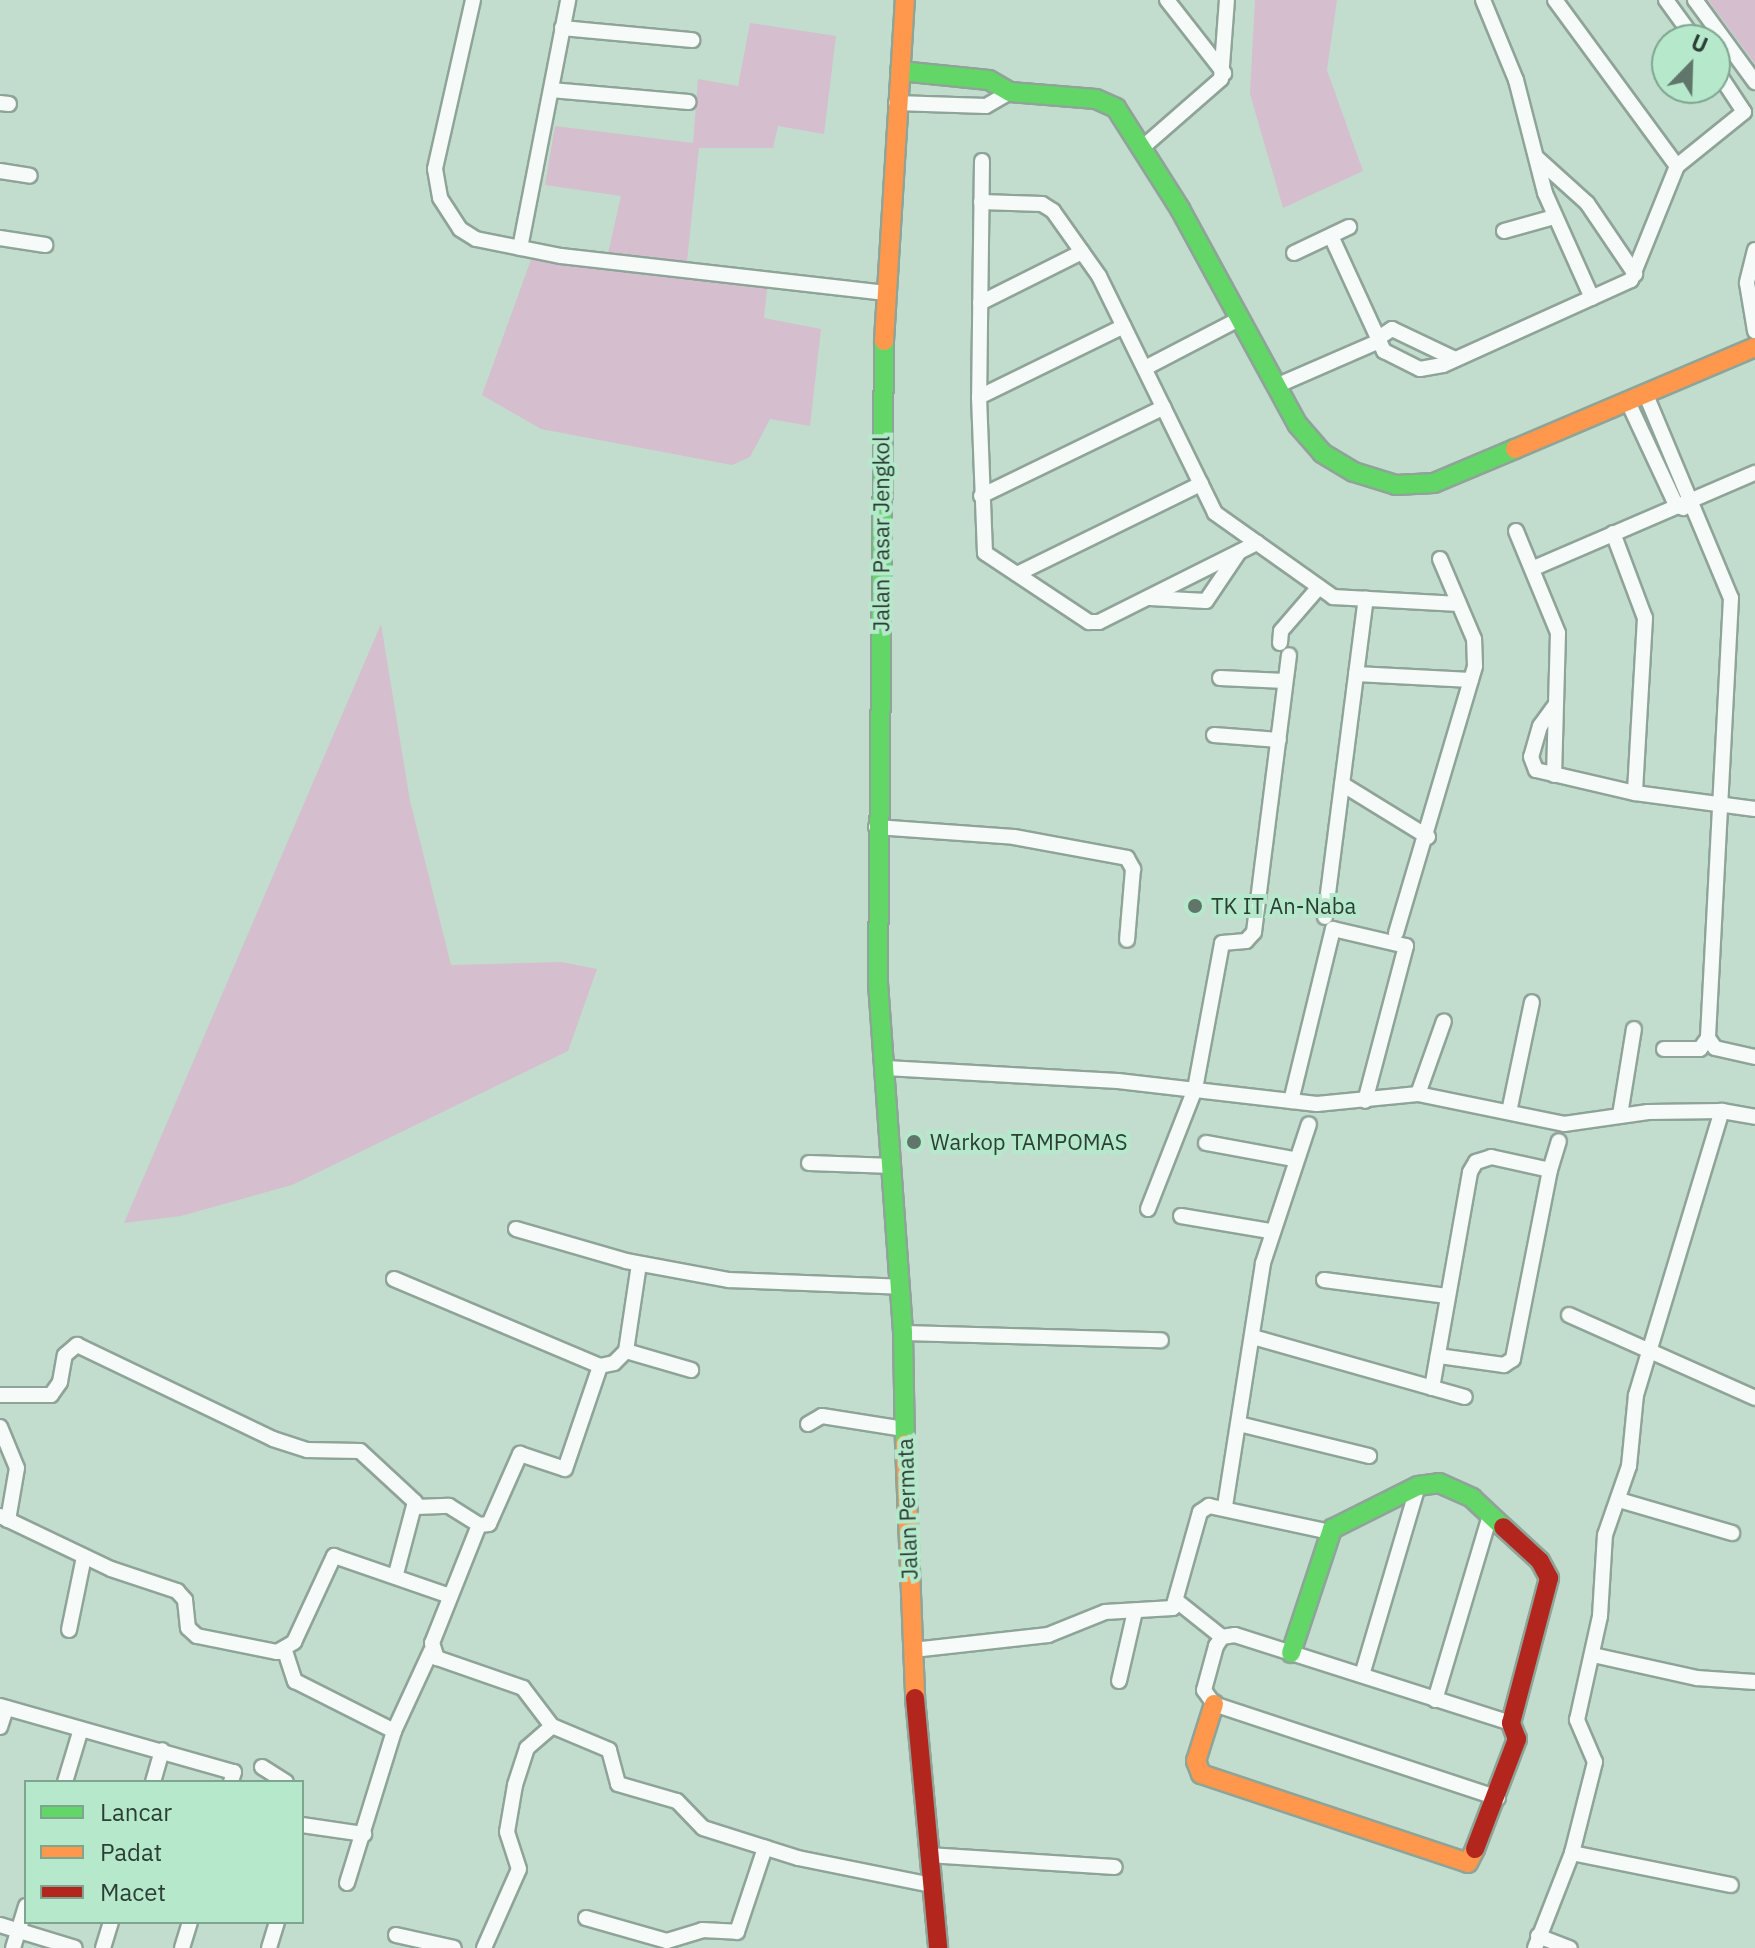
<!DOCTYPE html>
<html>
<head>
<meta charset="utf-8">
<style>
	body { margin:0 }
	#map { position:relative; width:1755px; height:1948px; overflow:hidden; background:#c2ddcd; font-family:"IBM Plex Sans",sans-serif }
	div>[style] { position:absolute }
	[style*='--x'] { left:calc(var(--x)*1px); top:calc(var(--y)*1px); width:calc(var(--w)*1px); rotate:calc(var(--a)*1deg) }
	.green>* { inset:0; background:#d5bece }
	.roads { filter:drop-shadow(2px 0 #8fa498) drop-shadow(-2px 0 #8fa498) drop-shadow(0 2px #8fa498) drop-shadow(0 -2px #8fa498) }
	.street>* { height:14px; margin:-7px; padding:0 7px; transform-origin:7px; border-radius:7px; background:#f6faf8 }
	.fast>* { height:18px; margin:-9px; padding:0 9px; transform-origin:9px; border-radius:9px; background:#63d668 }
	.slow>* { height:18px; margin:-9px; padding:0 9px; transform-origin:9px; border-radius:9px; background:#ff974d }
	.jam>* { height:18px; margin:-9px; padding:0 9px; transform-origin:9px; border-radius:9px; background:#b3261e }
	.dots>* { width:22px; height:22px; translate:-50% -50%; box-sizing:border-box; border:4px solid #b6e9cc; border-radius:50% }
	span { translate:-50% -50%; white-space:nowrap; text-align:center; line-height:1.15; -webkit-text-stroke:8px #b6e9cc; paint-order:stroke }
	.street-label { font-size:22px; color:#2b3f34 }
	.poi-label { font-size:22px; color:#2b3f34 }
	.left { translate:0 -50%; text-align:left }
	.legend { position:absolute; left:24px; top:1780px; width:280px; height:144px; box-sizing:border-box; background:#b6e9cc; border:2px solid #7ea58f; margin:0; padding:10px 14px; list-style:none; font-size:24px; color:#2b3f34 }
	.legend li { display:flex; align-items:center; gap:16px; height:40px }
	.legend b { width:40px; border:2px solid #7ea58f }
	.north { position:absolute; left:1651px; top:24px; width:80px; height:80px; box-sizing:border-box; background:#b6e9cc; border:2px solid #7ea58f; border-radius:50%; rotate:23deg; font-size:22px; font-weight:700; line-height:32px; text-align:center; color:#2b3f34 }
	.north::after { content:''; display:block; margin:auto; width:28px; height:36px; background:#60766a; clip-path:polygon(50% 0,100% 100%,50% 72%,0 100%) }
</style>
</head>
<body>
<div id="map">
	<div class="green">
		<div style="clip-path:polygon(1255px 0,1337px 0,1327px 70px,1363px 171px,1283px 208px,1250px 94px)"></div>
		<div style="clip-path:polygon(1708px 0,1755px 0,1755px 64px)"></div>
		<div style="clip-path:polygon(750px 23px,836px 36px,824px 134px,778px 126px,773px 148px,699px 148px,686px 271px,768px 281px,764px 318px,821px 329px,810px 426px,770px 419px,750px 457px,732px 465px,541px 429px,482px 395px,537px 243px,607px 258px,621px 196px,545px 185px,555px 126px,693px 143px,698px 79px,738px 86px)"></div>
		<div style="clip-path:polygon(381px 624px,410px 801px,451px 965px,561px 962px,597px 969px,568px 1051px,292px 1185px,181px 1216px,124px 1223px)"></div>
	</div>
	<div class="roads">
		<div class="street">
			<div style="--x:473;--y:0;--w:173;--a:102.7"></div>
			<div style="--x:435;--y:169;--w:29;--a:80"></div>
			<div style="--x:440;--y:198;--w:37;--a:57"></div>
			<div style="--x:460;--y:229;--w:19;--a:32"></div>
			<div style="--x:476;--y:239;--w:87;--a:11.3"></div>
			<div style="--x:561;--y:256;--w:325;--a:6.5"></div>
			<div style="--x:1167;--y:0;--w:93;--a:52"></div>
			<div style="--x:1483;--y:0;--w:87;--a:67.6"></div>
			<div style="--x:1516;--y:80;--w:117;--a:75.6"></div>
			<div style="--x:1545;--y:193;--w:115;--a:65.9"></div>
			<div style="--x:1555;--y:0;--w:206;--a:53.7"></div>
			<div style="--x:1666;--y:0;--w:49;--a:54.1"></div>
			<div style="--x:1695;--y:0;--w:102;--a:53.8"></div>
			<div style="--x:562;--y:28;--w:131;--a:5.3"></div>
			<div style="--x:551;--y:90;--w:138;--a:5"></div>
			<div style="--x:0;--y:103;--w:9;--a:6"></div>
			<div style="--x:896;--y:103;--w:90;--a:1.9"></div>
			<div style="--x:986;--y:106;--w:28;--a:-30"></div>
			<div style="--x:1143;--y:147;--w:103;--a:-41.1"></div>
			<div style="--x:1221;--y:79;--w:79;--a:-85.7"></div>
			<div style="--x:1537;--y:158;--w:67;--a:42"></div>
			<div style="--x:1587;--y:203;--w:86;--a:55.9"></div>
			<div style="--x:982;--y:161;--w:236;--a:90.7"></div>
			<div style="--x:979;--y:397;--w:156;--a:87.8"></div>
			<div style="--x:985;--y:553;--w:125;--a:33.6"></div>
			<div style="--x:1089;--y:622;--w:10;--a:0"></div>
			<div style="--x:1099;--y:622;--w:177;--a:-26.6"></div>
			<div style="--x:0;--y:171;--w:30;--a:9"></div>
			<div style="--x:981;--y:202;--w:61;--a:1.9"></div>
			<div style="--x:1042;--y:204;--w:13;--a:32"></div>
			<div style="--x:1053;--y:211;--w:80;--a:54.7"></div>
			<div style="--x:1099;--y:276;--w:264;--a:63.9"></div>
			<div style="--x:1215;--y:513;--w:145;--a:35.4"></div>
			<div style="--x:1333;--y:597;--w:126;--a:3.2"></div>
			<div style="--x:1504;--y:231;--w:52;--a:-15.6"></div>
			<div style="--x:1331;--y:236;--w:127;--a:65.3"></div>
			<div style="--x:1384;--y:351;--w:40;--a:26.6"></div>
			<div style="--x:1420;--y:369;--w:23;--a:-10"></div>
			<div style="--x:1443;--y:365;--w:206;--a:-24.3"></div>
			<div style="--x:1631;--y:280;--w:123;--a:-68"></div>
			<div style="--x:1677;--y:166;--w:86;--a:-38.9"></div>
			<div style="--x:1744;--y:112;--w:53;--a:-123.4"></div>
			<div style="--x:0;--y:238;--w:46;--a:8.8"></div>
			<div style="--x:520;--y:248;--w:253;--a:-79"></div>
			<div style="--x:1755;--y:250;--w:34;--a:104"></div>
			<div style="--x:1747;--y:283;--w:49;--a:80.5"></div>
			<div style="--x:1294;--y:253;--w:61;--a:-25.3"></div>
			<div style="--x:980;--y:303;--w:114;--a:-26.6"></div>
			<div style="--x:1377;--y:339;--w:18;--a:-34"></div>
			<div style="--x:1392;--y:329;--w:70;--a:25.5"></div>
			<div style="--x:1145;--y:368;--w:108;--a:-27.5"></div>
			<div style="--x:1276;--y:386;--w:110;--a:-23.5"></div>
			<div style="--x:1646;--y:395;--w:220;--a:67.3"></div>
			<div style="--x:1731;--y:598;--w:441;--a:93"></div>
			<div style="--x:1708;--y:1038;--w:12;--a:55"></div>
			<div style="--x:1715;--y:1048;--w:41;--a:12.7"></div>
			<div style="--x:979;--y:397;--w:161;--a:-26.1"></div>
			<div style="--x:1628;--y:402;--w:114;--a:65"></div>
			<div style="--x:1676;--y:505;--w:8;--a:23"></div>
			<div style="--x:981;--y:496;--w:203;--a:-25.9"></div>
			<div style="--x:1516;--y:531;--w:110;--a:67.6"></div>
			<div style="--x:1558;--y:633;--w:142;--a:91.6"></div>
			<div style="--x:1613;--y:533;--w:91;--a:69.4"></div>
			<div style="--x:1645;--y:618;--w:175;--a:93.3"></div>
			<div style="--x:1534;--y:568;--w:241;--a:-23.3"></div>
			<div style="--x:1017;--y:574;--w:205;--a:-26.1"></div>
			<div style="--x:1150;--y:598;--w:56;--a:3.1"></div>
			<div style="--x:1206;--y:601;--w:59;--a:-56"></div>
			<div style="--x:1280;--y:643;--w:12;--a:-85"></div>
			<div style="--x:1281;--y:631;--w:58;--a:-49.2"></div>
			<div style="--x:1356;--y:674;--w:115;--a:3"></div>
			<div style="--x:1220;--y:678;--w:65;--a:2.6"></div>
			<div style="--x:1556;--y:704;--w:27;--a:126"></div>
			<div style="--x:1540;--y:726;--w:32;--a:106"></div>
			<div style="--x:1531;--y:757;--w:14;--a:69"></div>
			<div style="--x:1536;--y:770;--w:102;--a:13.1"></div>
			<div style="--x:1635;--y:793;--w:121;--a:7.6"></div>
			<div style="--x:1214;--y:735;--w:65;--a:4.4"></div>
			<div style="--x:1342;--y:784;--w:101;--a:31.6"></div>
			<div style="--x:876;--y:827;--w:138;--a:4.1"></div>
			<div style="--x:1014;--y:837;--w:115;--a:10.5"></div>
			<div style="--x:1127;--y:858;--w:13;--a:61"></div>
			<div style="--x:1133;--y:869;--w:71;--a:94.8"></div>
			<div style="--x:1325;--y:917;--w:321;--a:-82.7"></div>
			<div style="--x:1396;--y:933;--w:278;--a:-73.5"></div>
			<div style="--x:1475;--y:666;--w:27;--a:-92"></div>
			<div style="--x:1474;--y:639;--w:87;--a:-113"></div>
			<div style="--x:1664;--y:1049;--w:36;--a:0"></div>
			<div style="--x:1700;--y:1049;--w:14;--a:-54"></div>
			<div style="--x:886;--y:1068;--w:232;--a:3.2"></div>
			<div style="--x:1118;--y:1081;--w:200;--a:6.6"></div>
			<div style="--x:1317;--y:1104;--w:101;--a:-5.7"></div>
			<div style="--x:1418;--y:1094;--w:149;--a:11.6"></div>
			<div style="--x:1564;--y:1124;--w:85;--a:-8.1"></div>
			<div style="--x:1648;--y:1112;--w:74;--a:-0.8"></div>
			<div style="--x:1722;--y:1111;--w:34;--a:10"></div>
			<div style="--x:1418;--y:1094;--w:77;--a:-70.4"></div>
			<div style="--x:1291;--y:1101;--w:177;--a:-76.3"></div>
			<div style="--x:1333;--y:929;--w:75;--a:13.1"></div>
			<div style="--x:1406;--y:946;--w:160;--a:104.8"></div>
			<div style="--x:1509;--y:1112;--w:112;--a:-78.2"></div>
			<div style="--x:1620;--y:1115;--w:87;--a:-80.8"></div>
			<div style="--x:1206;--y:1143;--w:88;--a:10.4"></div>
			<div style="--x:809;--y:1163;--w:84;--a:2"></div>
			<div style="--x:1550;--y:1170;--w:30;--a:-73"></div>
			<div style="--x:1148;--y:1209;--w:129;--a:-68.6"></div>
			<div style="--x:1195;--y:1089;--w:148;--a:-79.5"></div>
			<div style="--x:1222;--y:943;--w:24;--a:-5"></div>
			<div style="--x:1246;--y:941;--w:12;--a:-48"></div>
			<div style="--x:1254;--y:932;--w:279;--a:-82.8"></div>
			<div style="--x:1181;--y:1216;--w:90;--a:9.6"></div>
			<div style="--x:516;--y:1229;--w:115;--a:16.2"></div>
			<div style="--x:626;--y:1261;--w:105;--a:10.5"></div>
			<div style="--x:729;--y:1280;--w:171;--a:2.3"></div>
			<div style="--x:394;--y:1279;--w:224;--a:22.9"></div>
			<div style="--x:600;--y:1366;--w:14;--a:-12"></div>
			<div style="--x:614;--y:1363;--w:17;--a:-45"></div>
			<div style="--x:626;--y:1351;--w:88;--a:-81.5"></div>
			<div style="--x:1324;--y:1280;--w:124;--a:7.4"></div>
			<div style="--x:1569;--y:1315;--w:204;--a:24"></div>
			<div style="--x:903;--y:1333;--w:258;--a:1.6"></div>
			<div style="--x:1253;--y:1337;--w:220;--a:15.8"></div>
			<div style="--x:626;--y:1351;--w:68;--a:16.3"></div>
			<div style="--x:1432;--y:1388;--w:219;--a:-80"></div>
			<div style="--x:1470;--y:1172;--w:12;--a:-59"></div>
			<div style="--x:1476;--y:1162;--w:16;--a:-18"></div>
			<div style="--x:1491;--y:1157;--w:60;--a:12.4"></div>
			<div style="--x:1550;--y:1170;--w:193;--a:101.1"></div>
			<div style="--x:1513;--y:1359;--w:11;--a:146"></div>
			<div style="--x:1504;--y:1365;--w:67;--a:-172.2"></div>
			<div style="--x:0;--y:1395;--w:51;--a:0"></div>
			<div style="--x:51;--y:1395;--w:16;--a:-55"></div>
			<div style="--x:60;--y:1382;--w:27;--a:-80"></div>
			<div style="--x:65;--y:1355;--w:16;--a:-40"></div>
			<div style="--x:77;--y:1345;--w:217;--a:25.6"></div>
			<div style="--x:273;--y:1439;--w:36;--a:18"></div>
			<div style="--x:307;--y:1450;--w:53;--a:1.1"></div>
			<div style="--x:360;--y:1451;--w:75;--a:42.8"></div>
			<div style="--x:415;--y:1502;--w:74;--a:104.8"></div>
			<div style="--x:808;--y:1424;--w:16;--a:-30"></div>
			<div style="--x:822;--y:1416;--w:83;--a:9"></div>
			<div style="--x:1239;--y:1424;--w:134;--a:13.8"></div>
			<div style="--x:0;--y:1427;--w:44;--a:67.5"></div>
			<div style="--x:17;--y:1468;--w:53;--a:99.8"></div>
			<div style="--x:1619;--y:1500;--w:118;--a:16.3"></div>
			<div style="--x:1225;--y:1506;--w:246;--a:-81.1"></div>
			<div style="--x:1263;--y:1263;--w:146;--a:-71.7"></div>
			<div style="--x:416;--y:1507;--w:33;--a:-2"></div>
			<div style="--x:449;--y:1506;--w:36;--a:32"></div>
			<div style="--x:479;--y:1525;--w:10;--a:-6"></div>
			<div style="--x:489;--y:1524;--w:77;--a:-66.1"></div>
			<div style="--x:520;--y:1454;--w:47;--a:18.4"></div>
			<div style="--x:565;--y:1469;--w:109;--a:-71.2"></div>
			<div style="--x:0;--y:1516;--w:123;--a:25.5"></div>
			<div style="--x:111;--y:1569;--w:70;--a:18.4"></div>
			<div style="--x:177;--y:1591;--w:12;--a:48"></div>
			<div style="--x:185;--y:1600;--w:28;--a:84"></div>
			<div style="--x:188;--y:1628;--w:12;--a:42"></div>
			<div style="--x:197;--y:1636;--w:82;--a:11.3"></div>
			<div style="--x:277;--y:1652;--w:20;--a:-30"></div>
			<div style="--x:294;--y:1642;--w:95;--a:-65.1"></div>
			<div style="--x:334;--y:1556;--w:123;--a:19"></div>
			<div style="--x:479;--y:1525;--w:127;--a:111.7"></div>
			<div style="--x:432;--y:1643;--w:16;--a:72"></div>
			<div style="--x:437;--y:1658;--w:91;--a:19.2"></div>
			<div style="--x:523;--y:1688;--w:48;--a:52.7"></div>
			<div style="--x:552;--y:1726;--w:62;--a:22.8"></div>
			<div style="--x:609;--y:1750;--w:35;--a:75"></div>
			<div style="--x:618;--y:1784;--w:61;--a:16.1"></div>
			<div style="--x:677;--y:1801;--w:37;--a:46"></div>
			<div style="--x:703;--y:1828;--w:100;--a:17.5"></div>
			<div style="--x:798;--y:1858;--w:137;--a:11.4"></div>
			<div style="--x:1178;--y:1602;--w:56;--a:38.5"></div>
			<div style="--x:69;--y:1630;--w:75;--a:-78.4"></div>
			<div style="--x:913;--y:1650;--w:136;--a:-6.3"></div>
			<div style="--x:1048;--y:1635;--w:61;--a:-22"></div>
			<div style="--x:1105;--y:1612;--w:68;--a:-3.4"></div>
			<div style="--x:1173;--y:1608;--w:100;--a:-74.3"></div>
			<div style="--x:1200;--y:1512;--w:11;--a:-34"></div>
			<div style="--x:1209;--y:1506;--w:115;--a:12.1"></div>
			<div style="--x:285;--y:1651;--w:32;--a:72"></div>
			<div style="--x:295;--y:1681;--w:111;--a:26.8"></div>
			<div style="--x:1593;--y:1655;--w:107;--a:12.5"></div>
			<div style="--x:1697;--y:1678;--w:58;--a:3.9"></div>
			<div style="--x:1362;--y:1675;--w:197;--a:-73.5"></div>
			<div style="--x:1119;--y:1681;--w:72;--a:-77.1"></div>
			<div style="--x:1435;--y:1700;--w:192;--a:-73.4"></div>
			<div style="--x:0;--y:1706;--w:243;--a:15.8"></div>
			<div style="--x:234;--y:1772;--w:10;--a:107"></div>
			<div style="--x:0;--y:1727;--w:20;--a:-72"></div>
			<div style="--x:262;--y:1767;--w:28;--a:32"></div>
			<div style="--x:65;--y:1782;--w:55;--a:-73.2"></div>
			<div style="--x:153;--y:1782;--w:33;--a:-74"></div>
			<div style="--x:1498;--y:1798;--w:299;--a:-161.7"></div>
			<div style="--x:1214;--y:1704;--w:17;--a:-126"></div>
			<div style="--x:1204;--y:1690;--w:46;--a:-74.7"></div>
			<div style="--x:1216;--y:1646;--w:11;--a:-56"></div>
			<div style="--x:1222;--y:1637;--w:13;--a:-9"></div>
			<div style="--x:1235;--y:1635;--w:290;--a:17.7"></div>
			<div style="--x:302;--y:1825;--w:63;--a:8.3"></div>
			<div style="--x:1572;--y:1853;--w:162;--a:11.4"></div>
			<div style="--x:928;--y:1855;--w:187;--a:3.7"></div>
			<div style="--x:347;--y:1883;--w:159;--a:-72.8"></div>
			<div style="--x:394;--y:1731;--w:88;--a:-65.2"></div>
			<div style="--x:586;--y:1918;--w:84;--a:15.9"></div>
			<div style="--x:667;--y:1941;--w:37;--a:-17"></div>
			<div style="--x:702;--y:1930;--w:35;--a:3"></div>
			<div style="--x:737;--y:1932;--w:89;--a:-71.6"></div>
			<div style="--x:0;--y:1925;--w:78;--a:17"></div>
			<div style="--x:396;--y:1935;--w:59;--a:12.6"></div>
			<div style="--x:1538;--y:1936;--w:34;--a:21"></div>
			<div style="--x:13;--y:1948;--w:44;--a:-72.8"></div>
			<div style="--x:103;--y:1948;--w:27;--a:-73"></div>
			<div style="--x:182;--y:1948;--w:27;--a:-73"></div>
			<div style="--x:269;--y:1948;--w:27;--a:-73"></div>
			<div style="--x:484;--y:1948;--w:86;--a:-66.1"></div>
			<div style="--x:519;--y:1869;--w:39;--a:-108"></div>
			<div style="--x:507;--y:1832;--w:48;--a:-80.3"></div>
			<div style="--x:515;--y:1785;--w:39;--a:-72"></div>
			<div style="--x:527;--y:1748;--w:33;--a:-41"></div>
			<div style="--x:1535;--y:1948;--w:102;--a:-68.7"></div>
			<div style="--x:1572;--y:1853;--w:94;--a:-75.8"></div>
			<div style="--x:1595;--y:1762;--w:46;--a:-113.2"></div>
			<div style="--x:1577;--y:1720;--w:107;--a:-77.5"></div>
			<div style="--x:1600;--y:1616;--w:81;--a:-86.5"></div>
			<div style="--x:1605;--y:1535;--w:73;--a:-70.8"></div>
			<div style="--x:1629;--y:1466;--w:71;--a:-84.4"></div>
			<div style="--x:1636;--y:1395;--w:297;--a:-73.2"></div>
		</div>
		<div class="fast">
			<div style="--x:900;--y:71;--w:89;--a:5.8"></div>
			<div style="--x:989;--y:80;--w:24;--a:30"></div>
			<div style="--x:1010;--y:92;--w:86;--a:4.7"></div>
			<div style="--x:1096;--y:99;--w:22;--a:24"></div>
			<div style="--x:1116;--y:108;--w:120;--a:57.6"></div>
			<div style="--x:1180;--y:209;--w:246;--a:61.4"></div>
			<div style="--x:1298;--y:425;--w:37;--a:49"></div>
			<div style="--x:1322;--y:453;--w:37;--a:31"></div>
			<div style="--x:1354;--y:472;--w:44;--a:17.2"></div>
			<div style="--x:1396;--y:485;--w:38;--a:-3"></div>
			<div style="--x:1434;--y:483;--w:88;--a:-22.8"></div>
			<div style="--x:884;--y:341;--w:642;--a:90.54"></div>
			<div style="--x:878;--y:983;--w:351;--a:85.9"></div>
			<div style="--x:903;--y:1333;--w:111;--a:89"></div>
			<div style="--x:1291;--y:1653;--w:131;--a:-71.7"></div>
			<div style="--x:1332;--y:1529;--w:96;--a:-26.6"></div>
			<div style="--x:1418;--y:1486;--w:21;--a:-8"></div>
			<div style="--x:1439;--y:1483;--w:36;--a:24"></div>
			<div style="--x:1472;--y:1498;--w:42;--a:43.1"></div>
		</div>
		<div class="slow">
			<div style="--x:884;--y:341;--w:342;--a:-86.5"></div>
			<div style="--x:1515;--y:449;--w:261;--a:-23"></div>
			<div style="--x:905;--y:1444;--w:254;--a:87.7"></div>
			<div style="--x:1214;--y:1704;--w:60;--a:107.5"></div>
			<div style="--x:1196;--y:1761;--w:14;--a:69"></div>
			<div style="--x:1201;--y:1774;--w:281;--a:18.4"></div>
			<div style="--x:1468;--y:1863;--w:16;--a:-63"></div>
		</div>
		<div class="jam">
			<div style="--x:915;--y:1698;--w:251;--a:84.7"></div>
			<div style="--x:1475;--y:1849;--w:118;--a:-69.1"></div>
			<div style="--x:1517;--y:1739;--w:17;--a:-111"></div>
			<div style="--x:1511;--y:1723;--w:150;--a:-75.3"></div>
			<div style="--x:1549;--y:1578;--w:19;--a:-118"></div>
			<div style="--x:1540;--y:1561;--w:50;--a:-137.4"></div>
		</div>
	</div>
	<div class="dots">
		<div style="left:1195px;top:906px;background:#60766a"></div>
		<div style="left:914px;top:1142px;background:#60766a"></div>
	</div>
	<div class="street-label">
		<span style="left:881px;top:534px;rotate:-90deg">Jalan Pasar Jengkol</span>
		<span style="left:907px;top:1509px;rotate:-92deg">Jalan Permata</span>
	</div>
	<div class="poi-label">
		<span class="left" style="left:1211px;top:906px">TK IT An-Naba</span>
		<span class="left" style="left:930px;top:1142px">Warkop TAMPOMAS</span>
	</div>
	<ul class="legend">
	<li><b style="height:10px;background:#63d668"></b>Lancar</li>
	<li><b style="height:10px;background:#ff974d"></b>Padat</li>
	<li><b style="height:10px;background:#b3261e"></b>Macet</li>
	</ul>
	<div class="north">U</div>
</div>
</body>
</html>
